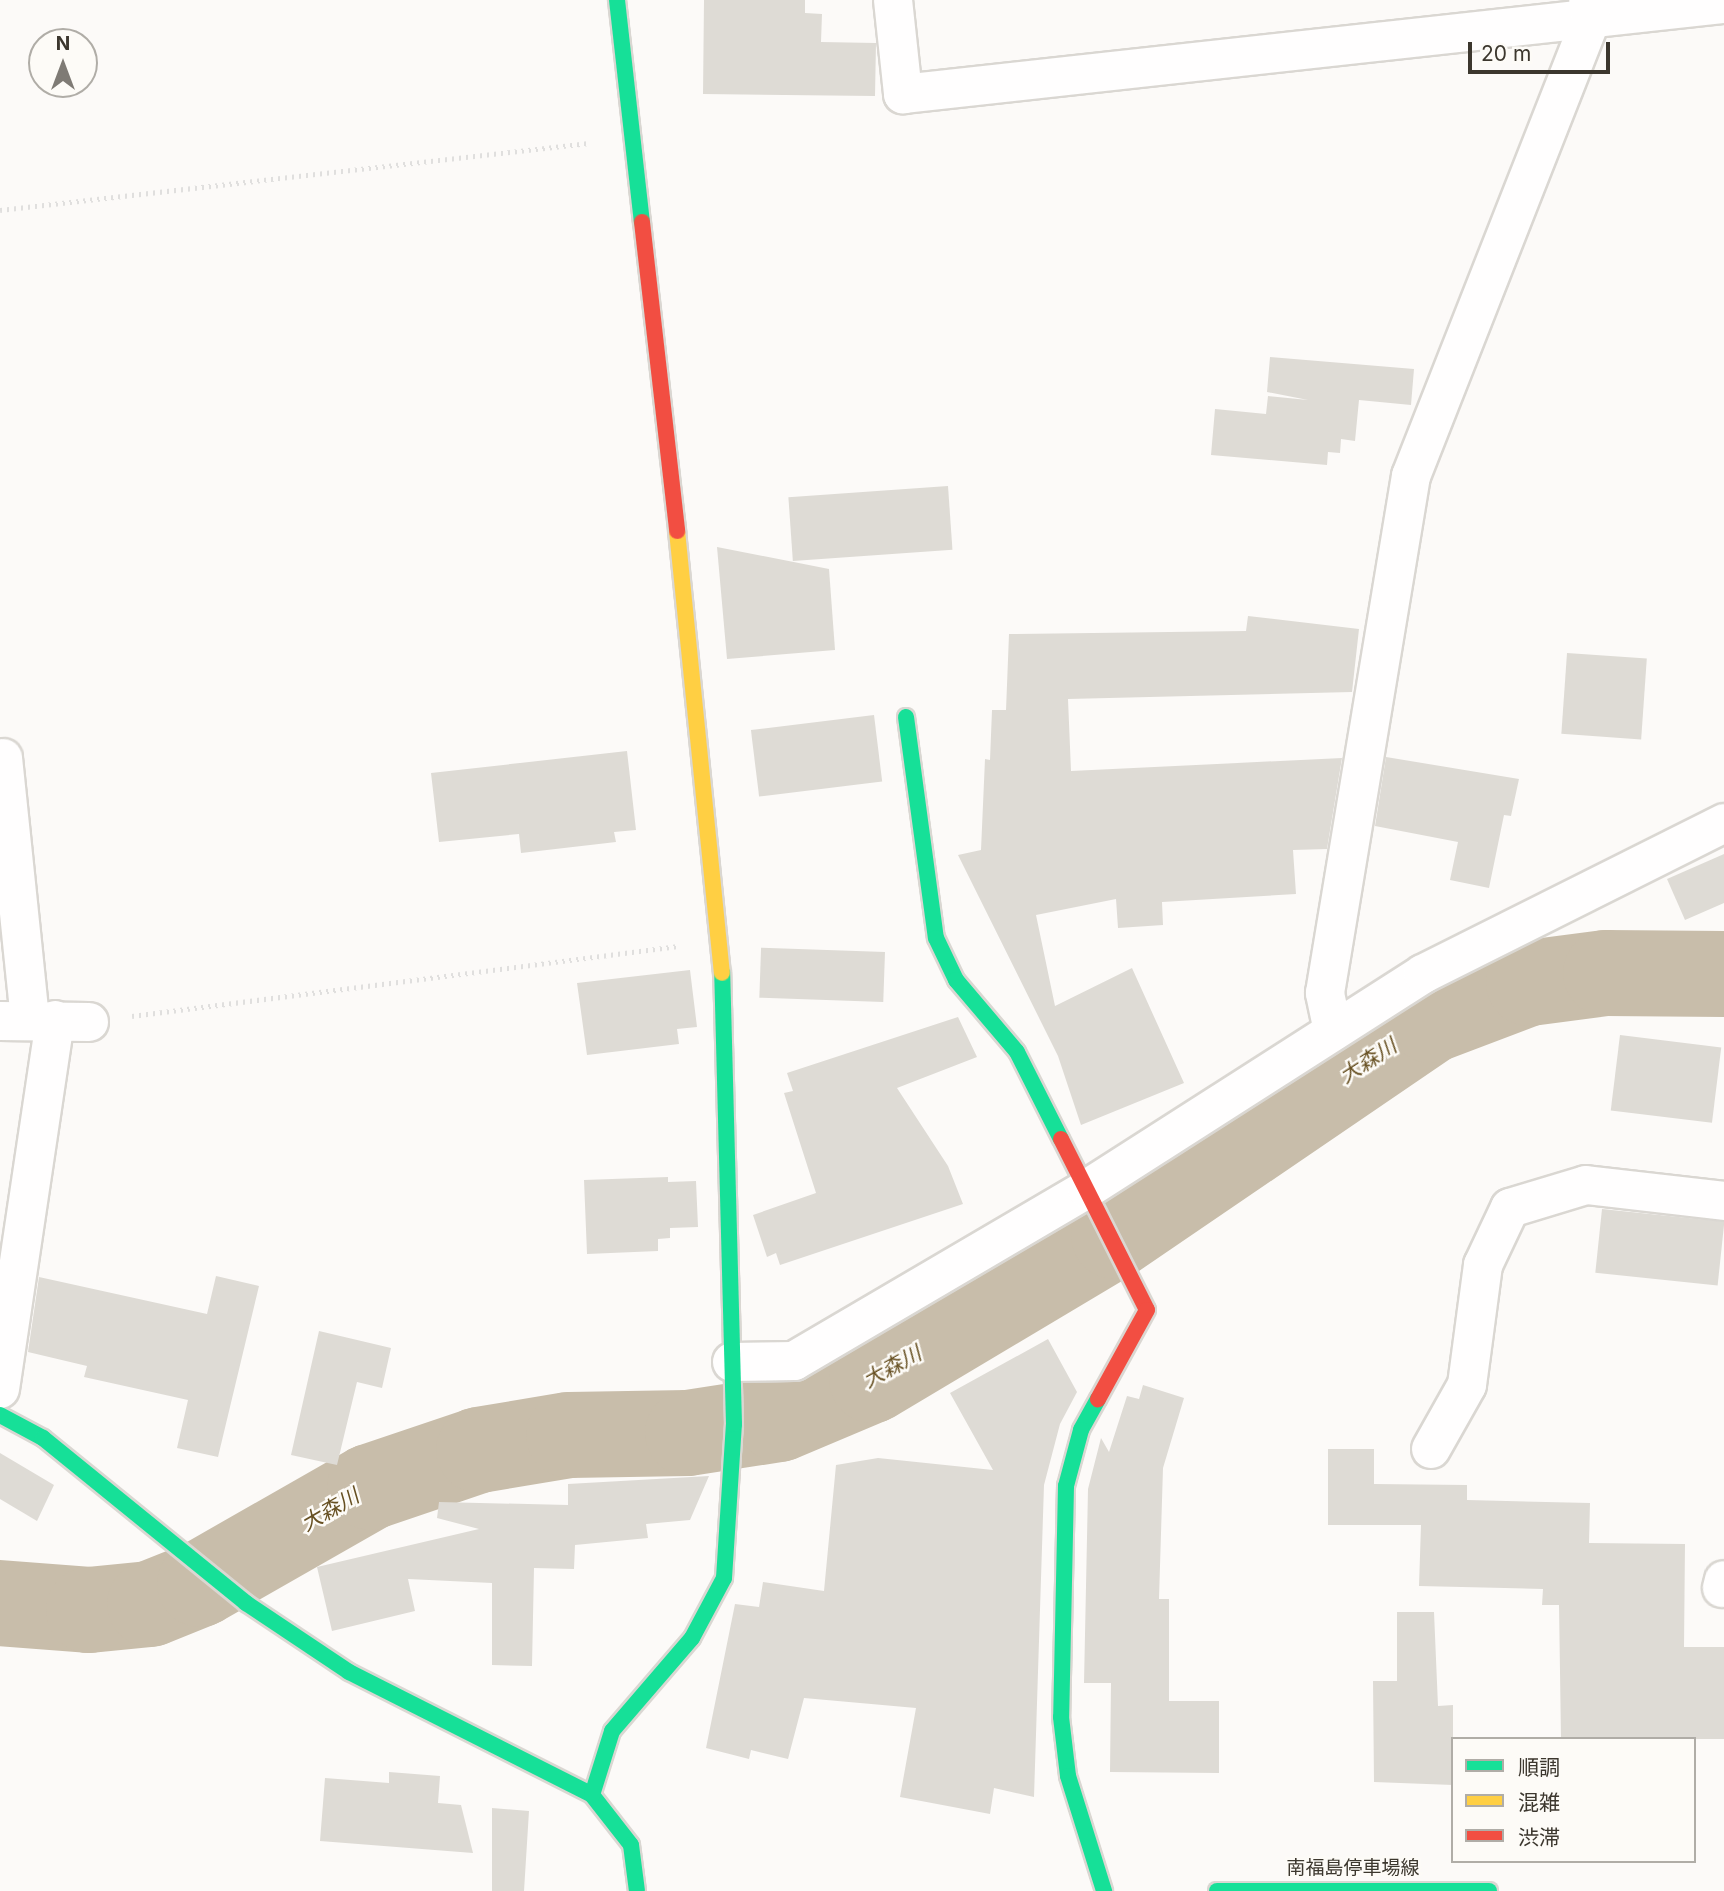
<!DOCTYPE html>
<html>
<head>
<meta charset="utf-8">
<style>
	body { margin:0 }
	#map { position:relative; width:1724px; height:1891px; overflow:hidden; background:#fcfaf8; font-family:Inter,"Noto Sans JP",sans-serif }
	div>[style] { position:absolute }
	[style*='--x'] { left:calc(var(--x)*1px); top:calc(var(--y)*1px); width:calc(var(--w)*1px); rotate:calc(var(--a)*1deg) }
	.river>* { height:86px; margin:-43px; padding:0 43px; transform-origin:43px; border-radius:43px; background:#c8bdaa }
	.building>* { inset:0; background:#dedbd5; transform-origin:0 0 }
	.path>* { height:4.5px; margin-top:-2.25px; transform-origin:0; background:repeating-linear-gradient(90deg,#e0dfde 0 2px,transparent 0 7px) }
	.roads { filter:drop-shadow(2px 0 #dad7d2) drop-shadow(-2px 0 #dad7d2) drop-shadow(0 2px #dad7d2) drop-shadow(0 -2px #dad7d2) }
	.street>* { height:38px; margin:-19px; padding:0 19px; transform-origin:19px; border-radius:19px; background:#fffefe }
	.fast>* { height:16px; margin:-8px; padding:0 8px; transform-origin:8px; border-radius:8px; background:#16e098 }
	.slow>* { height:16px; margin:-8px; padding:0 8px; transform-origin:8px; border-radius:8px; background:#ffcf43 }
	.jam>* { height:16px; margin:-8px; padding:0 8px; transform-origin:8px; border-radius:8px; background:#f24e42 }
	span { translate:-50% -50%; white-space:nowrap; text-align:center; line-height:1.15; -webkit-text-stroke:5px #fdfbf7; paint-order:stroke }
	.street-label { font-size:19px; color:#3c372e }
	.water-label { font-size:21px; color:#675022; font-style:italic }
	.legend { position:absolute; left:1451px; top:1737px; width:245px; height:126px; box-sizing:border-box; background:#fdfbf7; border:2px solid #b0ada7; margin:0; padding:9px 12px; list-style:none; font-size:21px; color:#3c372e }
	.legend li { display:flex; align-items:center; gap:14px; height:35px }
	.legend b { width:35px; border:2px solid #b0ada7 }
	.north { position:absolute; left:28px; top:28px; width:70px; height:70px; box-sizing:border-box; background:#fdfbf7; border:2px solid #b0ada7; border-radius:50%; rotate:0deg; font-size:19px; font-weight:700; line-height:28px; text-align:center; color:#3c372e }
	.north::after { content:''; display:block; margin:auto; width:24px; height:32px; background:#7f7b75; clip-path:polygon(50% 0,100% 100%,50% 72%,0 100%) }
	.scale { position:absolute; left:1468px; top:42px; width:142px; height:32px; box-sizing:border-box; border:4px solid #3c372e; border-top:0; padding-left:9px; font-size:21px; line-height:24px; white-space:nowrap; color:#3c372e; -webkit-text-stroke:5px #fdfbf7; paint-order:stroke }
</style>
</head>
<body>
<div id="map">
	<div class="river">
		<div style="--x:0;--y:1603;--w:89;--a:4.5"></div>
		<div style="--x:89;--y:1610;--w:61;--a:-5.6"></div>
		<div style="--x:150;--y:1604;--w:54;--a:-21.8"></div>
		<div style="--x:200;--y:1584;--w:196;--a:-29.7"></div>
		<div style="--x:370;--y:1487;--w:115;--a:-18.7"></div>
		<div style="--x:479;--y:1450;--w:91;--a:-9.5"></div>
		<div style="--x:569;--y:1435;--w:119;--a:-1"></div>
		<div style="--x:688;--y:1433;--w:92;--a:-8.7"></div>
		<div style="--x:779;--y:1419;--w:101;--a:-22.8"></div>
		<div style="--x:872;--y:1380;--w:282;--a:-30.8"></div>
		<div style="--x:1114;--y:1236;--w:384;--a:-34.3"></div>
		<div style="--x:1431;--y:1020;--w:105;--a:-20.7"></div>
		<div style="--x:1529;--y:983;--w:78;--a:-7.4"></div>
		<div style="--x:1606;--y:973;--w:118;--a:0.5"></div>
	</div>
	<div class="building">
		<div style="clip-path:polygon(704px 0,805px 0,805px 13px,822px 14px,821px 42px,876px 43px,875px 96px,703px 94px)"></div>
		<div style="clip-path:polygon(1270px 357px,1414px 369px,1411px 405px,1359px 400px,1355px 441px,1341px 439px,1340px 453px,1328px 452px,1327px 465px,1211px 455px,1215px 409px,1266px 414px,1268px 396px,1308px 400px,1267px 392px)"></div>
		<div style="left:948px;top:486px;width:64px;height:160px;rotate:86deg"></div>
		<div style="clip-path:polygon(717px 547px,829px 569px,835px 650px,727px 659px)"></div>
		<div style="clip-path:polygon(1248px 616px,1359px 629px,1352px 692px,1068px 699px,1071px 771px,1342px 758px,1327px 849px,1293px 850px,1296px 894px,1162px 902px,1163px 925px,1118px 928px,1116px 899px,1036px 915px,1055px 1006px,1132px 968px,1184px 1083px,1081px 1125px,1058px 1056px,958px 855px,981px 850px,985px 759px,990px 760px,992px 710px,1006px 710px,1009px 634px,1246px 631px)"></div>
		<div style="left:1567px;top:653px;width:80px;height:81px;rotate:4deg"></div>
		<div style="left:874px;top:715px;width:67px;height:124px;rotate:83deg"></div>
		<div style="clip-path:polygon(627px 751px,636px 830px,614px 832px,616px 842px,521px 853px,519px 834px,439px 842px,431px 773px)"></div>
		<div style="clip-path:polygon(1386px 757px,1519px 779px,1511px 816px,1504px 815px,1489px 888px,1450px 880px,1458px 842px,1375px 826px)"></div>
		<div style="clip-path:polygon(1724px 854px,1724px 903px,1685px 920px,1667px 879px)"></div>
		<div style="left:885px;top:952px;width:50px;height:124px;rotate:92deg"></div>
		<div style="clip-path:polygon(690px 970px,697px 1027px,677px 1029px,679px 1044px,587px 1055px,577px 983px)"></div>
		<div style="clip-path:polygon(958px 1017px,977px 1057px,897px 1088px,948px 1166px,963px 1204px,780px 1265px,776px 1253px,767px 1257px,753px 1215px,816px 1193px,784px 1093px,793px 1091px,787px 1073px)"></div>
		<div style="left:1620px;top:1035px;width:102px;height:76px;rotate:7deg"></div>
		<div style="clip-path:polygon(668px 1177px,668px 1182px,696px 1181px,698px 1227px,670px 1228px,670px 1238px,658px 1239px,658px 1251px,587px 1254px,584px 1180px)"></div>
		<div style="left:1602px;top:1209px;width:123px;height:64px;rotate:6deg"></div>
		<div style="clip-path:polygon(216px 1276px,259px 1286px,218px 1457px,177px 1448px,188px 1400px,84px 1377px,87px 1366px,28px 1352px,39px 1277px,207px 1314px)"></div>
		<div style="clip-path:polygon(319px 1331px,391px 1348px,382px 1388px,357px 1382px,337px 1465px,291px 1455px)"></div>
		<div style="clip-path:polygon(1048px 1339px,1077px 1392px,1060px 1424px,1044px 1485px,1034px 1797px,994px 1788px,990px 1814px,900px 1797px,916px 1708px,804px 1698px,788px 1759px,751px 1750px,749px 1759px,706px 1748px,735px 1604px,759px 1607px,763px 1582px,824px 1591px,836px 1465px,878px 1458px,993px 1470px,950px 1393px)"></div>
		<div style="clip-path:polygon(1143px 1385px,1184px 1398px,1163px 1468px,1159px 1599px,1169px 1599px,1169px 1701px,1219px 1701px,1219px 1773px,1110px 1772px,1111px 1683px,1084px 1683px,1088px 1489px,1101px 1438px,1109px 1452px,1127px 1396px,1139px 1399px)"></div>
		<div style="clip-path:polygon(1328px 1449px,1374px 1449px,1374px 1484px,1467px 1485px,1467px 1500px,1590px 1503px,1589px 1543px,1685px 1544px,1684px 1647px,1724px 1647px,1724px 1739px,1561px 1739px,1559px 1605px,1542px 1605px,1543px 1589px,1419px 1586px,1421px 1525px,1328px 1525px)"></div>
		<div style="clip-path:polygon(0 1453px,54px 1485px,37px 1521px,0 1499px)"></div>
		<div style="clip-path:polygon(709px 1476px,690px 1520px,646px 1524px,648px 1538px,575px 1545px,574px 1569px,534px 1568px,532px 1666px,492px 1665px,492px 1583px,408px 1579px,415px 1611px,332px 1631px,317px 1567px,479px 1529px,437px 1518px,439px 1502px,568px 1505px,568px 1484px)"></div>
		<div style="clip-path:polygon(1397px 1612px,1434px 1612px,1438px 1706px,1453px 1705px,1453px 1785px,1374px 1782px,1373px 1681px,1397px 1681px)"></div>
		<div style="clip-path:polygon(389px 1772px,440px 1776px,438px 1803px,461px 1805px,473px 1853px,320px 1841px,325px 1778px,389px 1783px)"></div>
		<div style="clip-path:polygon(492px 1808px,529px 1811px,524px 1891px,492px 1891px)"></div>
	</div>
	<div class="path">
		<div style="--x:0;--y:210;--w:593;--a:-6.49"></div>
		<div style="--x:132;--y:1016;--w:551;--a:-7.29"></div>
	</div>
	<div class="roads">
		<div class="street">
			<div style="--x:893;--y:0;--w:95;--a:83.9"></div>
			<div style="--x:903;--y:94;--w:826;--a:-6.26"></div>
			<div style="--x:3;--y:758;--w:262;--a:84.1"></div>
			<div style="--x:0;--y:1021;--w:89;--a:0.6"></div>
			<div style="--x:1333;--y:1031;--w:39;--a:-102"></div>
			<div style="--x:1325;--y:993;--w:524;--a:-80.56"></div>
			<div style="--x:1411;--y:476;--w:492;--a:-68.5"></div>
			<div style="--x:1591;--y:18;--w:18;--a:-99"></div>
			<div style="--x:732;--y:1362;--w:62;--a:-0.9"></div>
			<div style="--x:794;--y:1361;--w:340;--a:-30.4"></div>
			<div style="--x:1087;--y:1189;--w:399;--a:-32.6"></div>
			<div style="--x:1423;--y:974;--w:337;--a:-26.6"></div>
			<div style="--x:0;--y:1389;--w:373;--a:-81.5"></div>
			<div style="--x:1431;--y:1449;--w:73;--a:-60.6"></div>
			<div style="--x:1467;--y:1385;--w:121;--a:-82.4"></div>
			<div style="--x:1483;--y:1265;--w:63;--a:-64.7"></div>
			<div style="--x:1510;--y:1208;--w:79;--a:-16.8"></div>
			<div style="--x:1586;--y:1185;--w:139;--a:6.6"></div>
			<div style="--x:1722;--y:1588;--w:8;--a:-76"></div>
		</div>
		<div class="fast">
			<div style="--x:617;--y:0;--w:223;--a:83.6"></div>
			<div style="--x:906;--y:717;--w:223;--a:82.3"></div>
			<div style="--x:936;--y:938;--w:47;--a:64.5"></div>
			<div style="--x:956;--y:980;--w:94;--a:49.7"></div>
			<div style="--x:1017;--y:1052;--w:97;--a:63.2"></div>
			<div style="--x:1098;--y:1399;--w:35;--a:119"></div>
			<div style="--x:1081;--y:1430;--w:58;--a:105"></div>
			<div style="--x:1066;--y:1486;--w:231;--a:91.2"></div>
			<div style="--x:1061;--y:1717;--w:59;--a:83.2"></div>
			<div style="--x:1068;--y:1776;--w:121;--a:72.6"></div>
			<div style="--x:0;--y:1415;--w:49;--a:28.1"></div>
			<div style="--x:43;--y:1438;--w:262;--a:39.1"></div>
			<div style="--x:246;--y:1603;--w:124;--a:33.8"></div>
			<div style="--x:349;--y:1672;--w:272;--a:26.8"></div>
			<div style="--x:592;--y:1795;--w:63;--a:52"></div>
			<div style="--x:631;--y:1845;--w:46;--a:82.6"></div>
			<div style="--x:592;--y:1795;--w:67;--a:-72.6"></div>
			<div style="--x:612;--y:1731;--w:123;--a:-49.3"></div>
			<div style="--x:692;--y:1638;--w:68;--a:-61.9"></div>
			<div style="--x:724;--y:1578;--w:154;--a:-86.3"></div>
			<div style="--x:734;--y:1424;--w:451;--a:-91.5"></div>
			<div style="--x:1217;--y:1891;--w:272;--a:0"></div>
		</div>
		<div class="slow">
			<div style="--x:677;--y:531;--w:444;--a:84.2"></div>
		</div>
		<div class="jam">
			<div style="--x:642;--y:222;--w:311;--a:83.5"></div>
			<div style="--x:1061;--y:1139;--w:191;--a:63.3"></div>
			<div style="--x:1147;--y:1310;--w:102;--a:118.8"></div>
		</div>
	</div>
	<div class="street-label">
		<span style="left:1353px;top:1868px">南福島停車場線</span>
	</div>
	<div class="water-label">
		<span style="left:1368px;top:1061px;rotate:-33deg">大森川</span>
		<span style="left:892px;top:1367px;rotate:-29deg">大森川</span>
		<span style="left:330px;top:1510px;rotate:-30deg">大森川</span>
	</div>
	<ul class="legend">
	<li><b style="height:9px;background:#16e098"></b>順調</li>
	<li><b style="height:9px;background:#ffcf43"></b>混雑</li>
	<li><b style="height:9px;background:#f24e42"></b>渋滞</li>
	</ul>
	<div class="north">N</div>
	<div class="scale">20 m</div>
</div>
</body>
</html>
